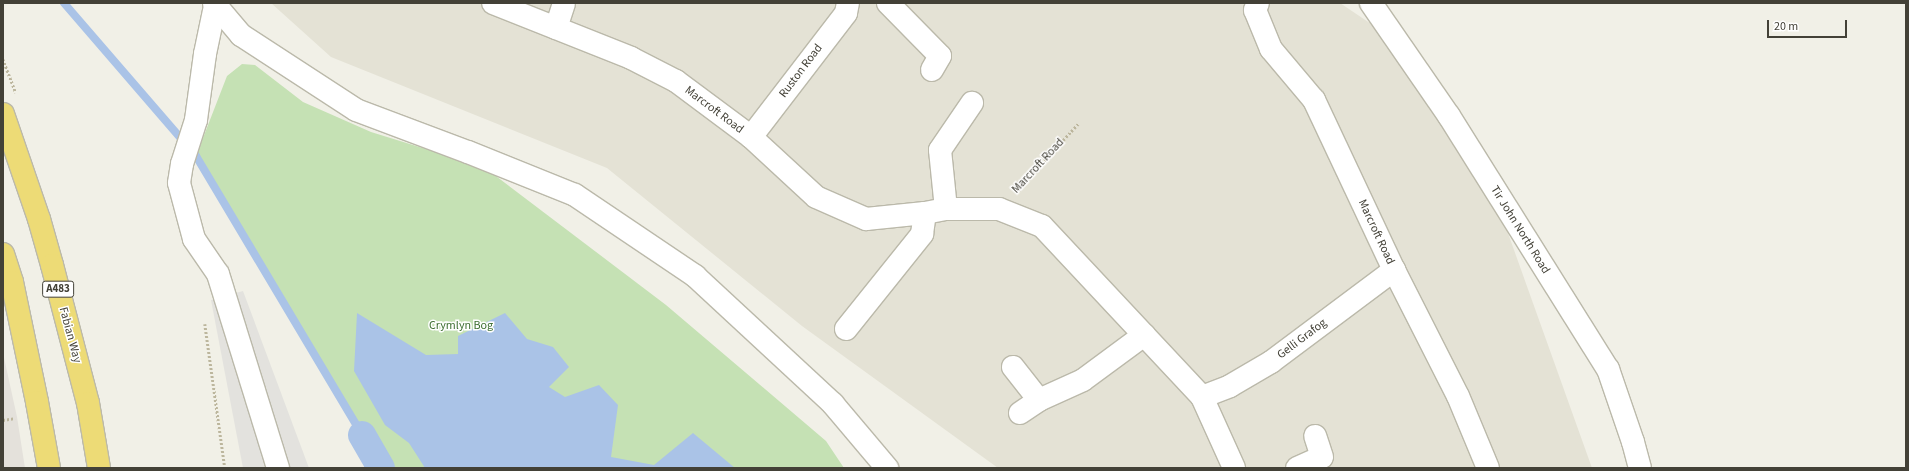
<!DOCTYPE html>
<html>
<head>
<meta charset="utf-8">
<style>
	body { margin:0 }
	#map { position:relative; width:1909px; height:471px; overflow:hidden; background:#f1f0e7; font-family:"Source Sans 3",sans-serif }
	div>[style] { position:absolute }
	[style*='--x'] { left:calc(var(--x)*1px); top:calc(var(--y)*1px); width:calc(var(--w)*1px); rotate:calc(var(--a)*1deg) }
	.residential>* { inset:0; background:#e4e2d5 }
	.industrial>* { inset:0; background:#e4e1db }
	.green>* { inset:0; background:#c5e1b4 }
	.parking>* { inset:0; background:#e3e2de }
	.water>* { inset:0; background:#aac3e7 }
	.stream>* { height:8px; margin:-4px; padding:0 4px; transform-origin:4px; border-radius:4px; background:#aac3e7 }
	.canal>* { height:28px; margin:-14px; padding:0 14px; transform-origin:14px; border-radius:14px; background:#aac3e7 }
	.path>* { height:2.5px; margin-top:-1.25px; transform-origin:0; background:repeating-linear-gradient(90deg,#bcb69d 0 2px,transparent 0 4px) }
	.roads { filter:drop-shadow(1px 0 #bbb9aa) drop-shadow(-1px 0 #bbb9aa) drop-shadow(0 1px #bbb9aa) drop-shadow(0 -1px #bbb9aa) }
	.minor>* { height:22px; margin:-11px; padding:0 11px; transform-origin:11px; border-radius:11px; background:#fff }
	.highway>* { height:22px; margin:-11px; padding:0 11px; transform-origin:11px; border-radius:11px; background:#eddb76 }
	span { translate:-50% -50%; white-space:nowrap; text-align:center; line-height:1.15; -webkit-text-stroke:3px #fff; paint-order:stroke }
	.shield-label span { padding:1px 3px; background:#fff; border:1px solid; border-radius:3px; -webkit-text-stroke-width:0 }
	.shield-label { font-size:11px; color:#434137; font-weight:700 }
	.street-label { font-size:12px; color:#434137 }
	.park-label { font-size:12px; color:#3d6e31 }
	.frame { position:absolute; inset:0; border:4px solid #434137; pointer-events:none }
	.scale { position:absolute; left:1767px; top:20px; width:80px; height:18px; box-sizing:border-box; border:2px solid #434137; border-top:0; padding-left:5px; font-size:12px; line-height:14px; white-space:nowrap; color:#434137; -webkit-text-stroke:3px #fff; paint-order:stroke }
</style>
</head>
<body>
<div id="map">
	<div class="residential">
		<div style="clip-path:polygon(271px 3px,1340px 3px,1392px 38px,1499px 208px,1592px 468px,998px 468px,802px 326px,607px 168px,331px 57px)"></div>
	</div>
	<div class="industrial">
		<div style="clip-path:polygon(3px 353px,17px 417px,25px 468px,3px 468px)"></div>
	</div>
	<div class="green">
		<div style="clip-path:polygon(242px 64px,255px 65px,303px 102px,371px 132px,484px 167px,666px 305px,826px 441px,844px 468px,381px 468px,196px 156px,227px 76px)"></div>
	</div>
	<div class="parking">
		<div style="clip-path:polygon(243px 291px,309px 468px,243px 468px,211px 300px)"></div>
	</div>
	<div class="water">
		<div style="clip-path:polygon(357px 313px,426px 355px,458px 354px,458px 336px,505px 313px,527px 339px,553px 347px,569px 367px,549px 387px,565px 397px,599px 385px,618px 405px,611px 457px,654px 465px,693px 433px,735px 468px,425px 468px,409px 443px,385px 425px,354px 371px)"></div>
	</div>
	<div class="stream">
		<div style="--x:64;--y:3;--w:202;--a:49.2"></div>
		<div style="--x:196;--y:156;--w:325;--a:59.2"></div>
	</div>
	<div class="canal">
		<div style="--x:362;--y:435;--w:38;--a:60"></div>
	</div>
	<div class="path">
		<div style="--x:3;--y:59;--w:36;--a:69"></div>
		<div style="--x:1017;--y:190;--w:90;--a:-47.3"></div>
		<div style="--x:205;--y:324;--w:145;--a:82.1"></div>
		<div style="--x:3;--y:420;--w:12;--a:-9"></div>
	</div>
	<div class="roads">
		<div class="minor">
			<div style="--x:214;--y:3;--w:42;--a:49.8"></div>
			<div style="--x:241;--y:35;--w:137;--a:33.1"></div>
			<div style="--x:356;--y:110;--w:120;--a:20.6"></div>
			<div style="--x:468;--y:152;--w:115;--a:21.9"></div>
			<div style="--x:575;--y:195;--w:145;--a:34"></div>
			<div style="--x:695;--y:276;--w:188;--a:42.8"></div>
			<div style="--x:833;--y:404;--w:84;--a:49.8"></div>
			<div style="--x:493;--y:3;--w:149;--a:21.7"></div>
			<div style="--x:631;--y:58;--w:51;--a:27.1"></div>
			<div style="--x:676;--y:81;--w:94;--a:36.7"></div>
			<div style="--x:751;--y:137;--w:88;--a:42.7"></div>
			<div style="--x:816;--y:197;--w:55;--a:23.7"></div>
			<div style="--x:866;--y:219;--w:59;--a:-5.8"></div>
			<div style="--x:925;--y:213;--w:21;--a:-11"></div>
			<div style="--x:946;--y:209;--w:53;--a:0"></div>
			<div style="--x:999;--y:209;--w:46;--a:21.6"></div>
			<div style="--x:1042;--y:226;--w:234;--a:46.9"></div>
			<div style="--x:1202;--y:397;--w:78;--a:65.7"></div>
			<div style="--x:888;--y:3;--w:74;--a:45.5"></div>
			<div style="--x:940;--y:56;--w:16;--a:120"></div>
			<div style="--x:1258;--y:3;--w:8;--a:113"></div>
			<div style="--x:1255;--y:10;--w:42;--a:67.7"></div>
			<div style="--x:1271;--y:49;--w:67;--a:49.9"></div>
			<div style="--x:1314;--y:100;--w:188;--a:64.8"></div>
			<div style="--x:1394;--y:270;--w:141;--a:63.1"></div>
			<div style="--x:1458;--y:396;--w:78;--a:67.4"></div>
			<div style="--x:1371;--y:3;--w:137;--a:55.4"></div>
			<div style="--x:1449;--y:116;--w:299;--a:57.9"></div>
			<div style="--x:1608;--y:369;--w:77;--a:71.1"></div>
			<div style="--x:1633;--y:442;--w:27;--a:75"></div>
			<div style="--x:215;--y:6;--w:49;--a:101.8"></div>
			<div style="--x:205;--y:54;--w:67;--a:97.8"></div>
			<div style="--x:196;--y:120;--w:46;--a:107.7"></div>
			<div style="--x:182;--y:164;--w:19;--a:99"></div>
			<div style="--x:179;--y:183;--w:58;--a:75"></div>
			<div style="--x:194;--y:239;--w:42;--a:55.6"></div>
			<div style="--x:218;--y:274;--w:203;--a:72.8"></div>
			<div style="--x:556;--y:28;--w:26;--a:-72"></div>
			<div style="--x:751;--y:137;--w:156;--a:-52.5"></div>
			<div style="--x:846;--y:13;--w:10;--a:-79"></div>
			<div style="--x:946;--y:209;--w:59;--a:-95.8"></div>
			<div style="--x:940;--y:150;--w:57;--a:-55.8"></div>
			<div style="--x:846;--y:329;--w:122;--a:-51.3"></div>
			<div style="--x:922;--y:234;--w:21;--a:-82"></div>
			<div style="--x:1013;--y:367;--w:42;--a:51.8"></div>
			<div style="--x:1202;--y:397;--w:30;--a:-21"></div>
			<div style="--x:1230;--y:386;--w:48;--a:-30.3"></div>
			<div style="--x:1271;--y:362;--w:154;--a:-36.8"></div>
			<div style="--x:1020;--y:413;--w:23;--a:-34"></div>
			<div style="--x:1039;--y:400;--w:48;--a:-24.4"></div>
			<div style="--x:1083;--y:380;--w:76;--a:-36.4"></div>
			<div style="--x:1297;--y:468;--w:27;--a:-24"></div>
			<div style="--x:1322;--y:457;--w:22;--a:-108"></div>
		</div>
		<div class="highway">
			<div style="--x:3;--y:114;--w:111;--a:71.1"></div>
			<div style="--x:39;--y:219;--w:48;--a:74.2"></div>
			<div style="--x:52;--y:265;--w:143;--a:75.4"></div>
			<div style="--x:88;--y:403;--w:66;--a:80.4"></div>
			<div style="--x:3;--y:254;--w:29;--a:72"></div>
			<div style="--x:12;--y:282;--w:123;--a:78.2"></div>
			<div style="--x:37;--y:402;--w:67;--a:79.7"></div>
		</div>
	</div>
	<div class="shield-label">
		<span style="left:58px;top:289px">A483</span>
	</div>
	<div class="street-label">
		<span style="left:801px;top:71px;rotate:-53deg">Ruston Road</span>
		<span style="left:714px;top:110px;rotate:37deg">Marcroft Road</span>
		<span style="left:1038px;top:166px;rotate:-47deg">Marcroft Road</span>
		<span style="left:1520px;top:230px;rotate:58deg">Tir John North Road</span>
		<span style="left:1376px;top:232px;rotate:65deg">Marcroft Road</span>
		<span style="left:70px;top:335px;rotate:75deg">Fabian Way</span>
		<span style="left:1302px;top:339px;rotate:-37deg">Gelli Grafog</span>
	</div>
	<div class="park-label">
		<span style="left:461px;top:326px">Crymlyn Bog</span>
	</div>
	<div class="frame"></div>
	<div class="scale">20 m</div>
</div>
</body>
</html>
